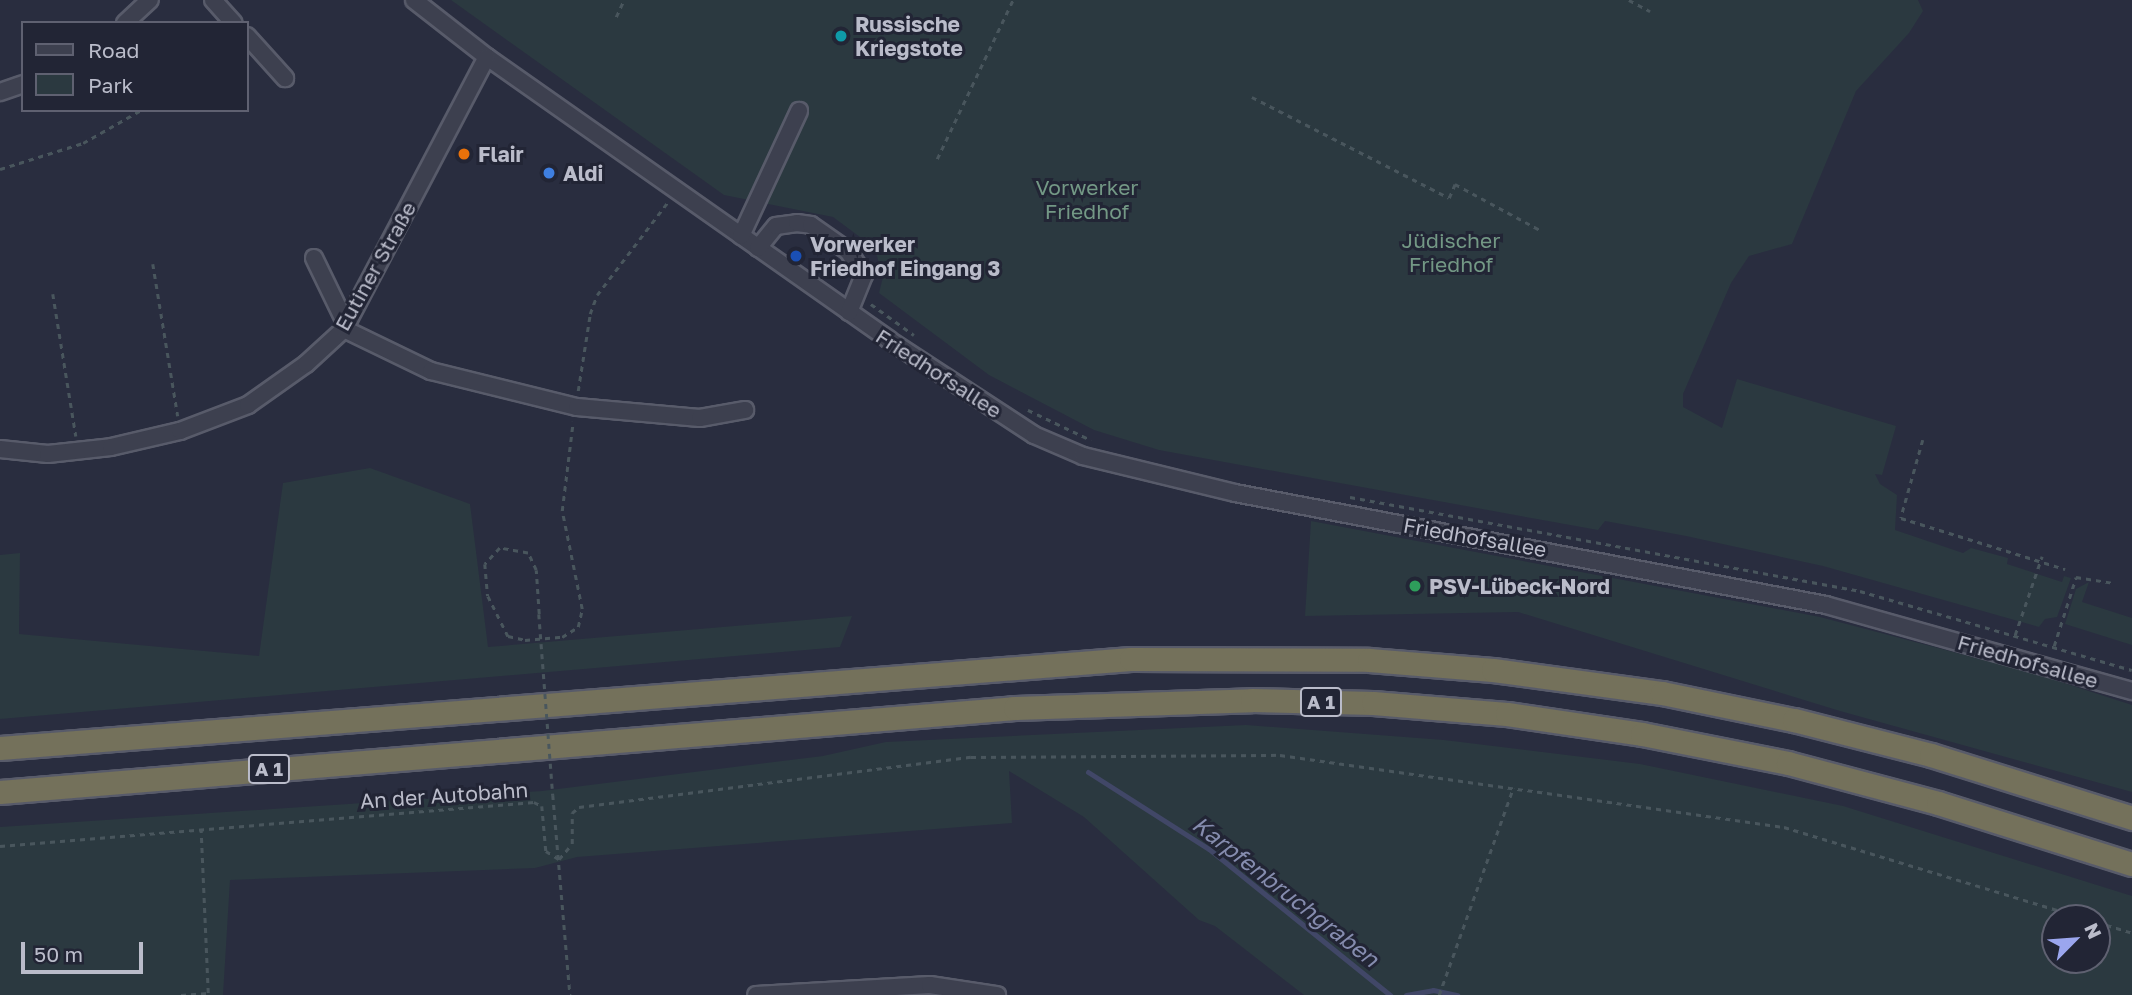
<!DOCTYPE html>
<html>
<head>
<meta charset="utf-8">
<style>
	body { margin:0 }
	#map { position:relative; width:2132px; height:995px; overflow:hidden; background:#292d3f; font-family:"Golos Text",sans-serif }
	div>[style] { position:absolute }
	[style*='--x'] { left:calc(var(--x)*1px); top:calc(var(--y)*1px); width:calc(var(--w)*1px); rotate:calc(var(--a)*1deg) }
	.green>* { inset:0; background:#2b3940 }
	.stream>* { height:5px; margin:-2.5px; padding:0 2.5px; transform-origin:2.5px; border-radius:2.5px; background:#414767 }
	.path>* { height:2.5px; margin-top:-1.25px; transform-origin:0; background:repeating-linear-gradient(90deg,#49565d 0 5px,transparent 0 10px) }
	.roads { filter:drop-shadow(2px 0 #585b6a) drop-shadow(-2px 0 #585b6a) drop-shadow(0 2px #585b6a) drop-shadow(0 -2px #585b6a) }
	.minor>* { height:16px; margin:-8px; padding:0 8px; transform-origin:8px; border-radius:8px; background:#3d404f }
	.highway>* { height:23px; margin:-11.5px; padding:0 11.5px; transform-origin:11.5px; border-radius:11.5px; background:#74715b }
	.path-bridge>* { height:2.5px; margin-top:-1.25px; transform-origin:0; background:repeating-linear-gradient(90deg,#49565d 0 5px,transparent 0 10px) }
	.dots>* { width:19px; height:19px; translate:-50% -50%; box-sizing:border-box; border:4px solid #222535; border-radius:50% }
	span { translate:-50% -50%; white-space:nowrap; text-align:center; line-height:1.15; -webkit-text-stroke:6px #222535; paint-order:stroke }
	.shield-label span { padding:2px 5px; background:#222535; border:2px solid; border-radius:5px; -webkit-text-stroke-width:0 }
	.shield-label { font-size:19px; color:#babcca; font-weight:700 }
	.poi-label { font-size:21px; color:#babcca; font-weight:700 }
	.left { translate:0 -50%; text-align:left }
	.park-label { font-size:21px; color:#739885 }
	.street-label { font-size:21px; color:#babcca }
	.water-label { font-size:23px; color:#858cae; font-style:italic }
	.legend { position:absolute; left:21px; top:21px; width:228px; height:91px; box-sizing:border-box; background:#222535; border:2px solid #5f6171; margin:0; padding:9px 12px; list-style:none; font-size:21px; color:#babcca }
	.legend li { display:flex; align-items:center; gap:14px; height:35px }
	.legend b { width:35px; border:2px solid #5f6171 }
	.north { position:absolute; left:2041px; top:904px; width:70px; height:70px; box-sizing:border-box; background:#222535; border:2px solid #5f6171; border-radius:50%; rotate:65deg; font-size:19px; font-weight:700; line-height:28px; text-align:center; color:#babcca }
	.north::after { content:''; display:block; margin:auto; width:24px; height:32px; background:#9ba6ee; clip-path:polygon(50% 0,100% 100%,50% 72%,0 100%) }
	.scale { position:absolute; left:21px; top:942px; width:122px; height:32px; box-sizing:border-box; border:4px solid #babcca; border-top:0; padding-left:9px; font-size:21px; line-height:24px; white-space:nowrap; color:#babcca; -webkit-text-stroke:5px #222535; paint-order:stroke }
</style>
</head>
<body>
<div id="map">
	<div class="green">
		<div style="clip-path:polygon(451px 0,1918px 0,1923px 11px,1909px 33px,1856px 91px,1792px 244px,1749px 256px,1731px 283px,1683px 394px,1683px 407px,1722px 428px,1737px 379px,1896px 426px,1882px 475px,1875px 474px,1880px 484px,1897px 495px,1895px 530px,1963px 553px,1971px 548px,2008px 558px,2007px 564px,2062px 582px,2064px 576px,2071px 578px,2057px 617px,2045px 619px,2039px 627px,1823px 566px,1686px 536px,1605px 521px,1598px 530px,1537px 519px,1159px 450px,1094px 430px,989px 375px,879px 293px,883px 277px,877px 256px,868px 243px,833px 217px,724px 195px)"></div>
		<div style="clip-path:polygon(370px 468px,470px 504px,488px 647px,852px 616px,840px 647px,0 719px,0 555px,20px 553px,19px 634px,259px 656px,283px 483px)"></div>
		<div style="clip-path:polygon(1311px 521px,1820px 617px,2033px 673px,2132px 705px,2132px 792px,1840px 711px,1518px 612px,1305px 616px)"></div>
		<div style="clip-path:polygon(2089px 582px,2082px 602px,2132px 618px,2132px 645px,2065px 624px,2076px 589px)"></div>
		<div style="clip-path:polygon(evenodd,1246px 725px,1444px 740px,1640px 764px,1843px 806px,2132px 896px,2132px 995px,1304px 995px,1215px 926px,1199px 920px,1084px 817px,1009px 771px,1012px 823px,577px 857px,535px 868px,230px 880px,223px 995px,0 995px,0 827px,542px 791px,823px 756px,886px 742px,1246px 725px,2055px 918px,2097px 918px,2097px 960px,2055px 960px,2055px 918px)"></div>
	</div>
	<div class="stream">
		<div style="--x:1088;--y:772;--w:143;--a:32.5"></div>
		<div style="--x:1209;--y:849;--w:233;--a:38.9"></div>
		<div style="--x:1406;--y:995;--w:27;--a:-10"></div>
		<div style="--x:1433;--y:990;--w:25;--a:12"></div>
	</div>
	<div class="path">
		<div style="--x:1629;--y:0;--w:24;--a:28"></div>
		<div style="--x:616;--y:17;--w:19;--a:-65"></div>
		<div style="--x:1252;--y:97;--w:221;--a:27.1"></div>
		<div style="--x:1449;--y:198;--w:15;--a:-67"></div>
		<div style="--x:1455;--y:184;--w:99;--a:28.4"></div>
		<div style="--x:937;--y:159;--w:176;--a:-64.5"></div>
		<div style="--x:0;--y:169;--w:87;--a:-17.4"></div>
		<div style="--x:83;--y:143;--w:67;--a:-29.6"></div>
		<div style="--x:153;--y:264;--w:154;--a:80.7"></div>
		<div style="--x:53;--y:294;--w:144;--a:80.8"></div>
		<div style="--x:871;--y:304;--w:53;--a:35.8"></div>
		<div style="--x:578;--y:391;--w:78;--a:-81.1"></div>
		<div style="--x:590;--y:314;--w:20;--a:-70"></div>
		<div style="--x:597;--y:295;--w:116;--a:-52.7"></div>
		<div style="--x:1028;--y:410;--w:70;--a:25.5"></div>
		<div style="--x:1923;--y:440;--w:81;--a:105.8"></div>
		<div style="--x:1901;--y:518;--w:172;--a:17.3"></div>
		<div style="--x:1350;--y:497;--w:519;--a:10.44"></div>
		<div style="--x:1860;--y:591;--w:283;--a:16.2"></div>
		<div style="--x:539;--y:614;--w:44;--a:-93.9"></div>
		<div style="--x:536;--y:570;--w:19;--a:-115"></div>
		<div style="--x:528;--y:553;--w:28;--a:-170"></div>
		<div style="--x:500;--y:548;--w:22;--a:133"></div>
		<div style="--x:485;--y:564;--w:32;--a:85"></div>
		<div style="--x:488;--y:596;--w:45;--a:63.4"></div>
		<div style="--x:508;--y:636;--w:17;--a:13"></div>
		<div style="--x:525;--y:640;--w:37;--a:-5"></div>
		<div style="--x:562;--y:637;--w:19;--a:-32"></div>
		<div style="--x:578;--y:627;--w:18;--a:-77"></div>
		<div style="--x:582;--y:609;--w:100;--a:-101.5"></div>
		<div style="--x:562;--y:511;--w:90;--a:-83"></div>
		<div style="--x:2015;--y:635;--w:83;--a:-71.1"></div>
		<div style="--x:2054;--y:646;--w:72;--a:-72.3"></div>
		<div style="--x:2076;--y:577;--w:36;--a:9"></div>
		<div style="--x:553;--y:795;--w:201;--a:85.1"></div>
		<div style="--x:0;--y:846;--w:536;--a:-4.71"></div>
		<div style="--x:534;--y:802;--w:9;--a:27"></div>
		<div style="--x:542;--y:806;--w:45;--a:84.9"></div>
		<div style="--x:546;--y:851;--w:15;--a:32"></div>
		<div style="--x:559;--y:859;--w:20;--a:-49"></div>
		<div style="--x:572;--y:844;--w:31;--a:-90"></div>
		<div style="--x:572;--y:813;--w:9;--a:-41"></div>
		<div style="--x:579;--y:807;--w:395;--a:-7.3"></div>
		<div style="--x:971;--y:757;--w:309;--a:-0.4"></div>
		<div style="--x:1280;--y:755;--w:509;--a:8.13"></div>
		<div style="--x:1784;--y:827;--w:313;--a:16.9"></div>
		<div style="--x:2097;--y:922;--w:37;--a:17"></div>
		<div style="--x:181;--y:995;--w:27;--a:-4"></div>
		<div style="--x:208;--y:993;--w:163;--a:-92.5"></div>
		<div style="--x:1439;--y:995;--w:220;--a:-70.3"></div>
	</div>
	<div class="roads">
		<div class="minor">
			<div style="--x:213;--y:0;--w:31;--a:48"></div>
			<div style="--x:414;--y:0;--w:93;--a:38"></div>
			<div style="--x:487;--y:57;--w:492;--a:35.1"></div>
			<div style="--x:889;--y:340;--w:173;--a:33.2"></div>
			<div style="--x:1034;--y:435;--w:53;--a:23.2"></div>
			<div style="--x:1083;--y:456;--w:156;--a:13.7"></div>
			<div style="--x:1235;--y:493;--w:602;--a:10.73"></div>
			<div style="--x:1826;--y:605;--w:318;--a:15.7"></div>
			<div style="--x:125;--y:23;--w:34;--a:-43"></div>
			<div style="--x:247;--y:36;--w:57;--a:47.9"></div>
			<div style="--x:0;--y:92;--w:24;--a:-19"></div>
			<div style="--x:741;--y:236;--w:138;--a:-65.1"></div>
			<div style="--x:758;--y:248;--w:28;--a:-51"></div>
			<div style="--x:776;--y:226;--w:21;--a:-8"></div>
			<div style="--x:797;--y:223;--w:14;--a:8"></div>
			<div style="--x:811;--y:225;--w:45;--a:35.1"></div>
			<div style="--x:848;--y:251;--w:29;--a:56"></div>
			<div style="--x:864;--y:275;--w:40;--a:112"></div>
			<div style="--x:314;--y:258;--w:73;--a:64.1"></div>
			<div style="--x:344;--y:329;--w:97;--a:25.8"></div>
			<div style="--x:431;--y:371;--w:150;--a:13.9"></div>
			<div style="--x:577;--y:407;--w:123;--a:5.1"></div>
			<div style="--x:700;--y:418;--w:46;--a:-10.1"></div>
			<div style="--x:0;--y:449;--w:48;--a:5.9"></div>
			<div style="--x:48;--y:454;--w:63;--a:-6.3"></div>
			<div style="--x:111;--y:447;--w:71;--a:-13.1"></div>
			<div style="--x:180;--y:431;--w:73;--a:-20.9"></div>
			<div style="--x:248;--y:405;--w:71;--a:-35.3"></div>
			<div style="--x:306;--y:364;--w:52;--a:-42.6"></div>
			<div style="--x:344;--y:329;--w:307;--a:-62.3"></div>
			<div style="--x:756;--y:995;--w:174;--a:-3.3"></div>
			<div style="--x:930;--y:985;--w:68;--a:8.5"></div>
		</div>
		<div class="highway">
			<div style="--x:0;--y:748;--w:1134;--a:-4.5"></div>
			<div style="--x:1131;--y:659;--w:238;--a:0.2"></div>
			<div style="--x:1369;--y:660;--w:124;--a:4.6"></div>
			<div style="--x:1493;--y:670;--w:171;--a:7.8"></div>
			<div style="--x:1662;--y:693;--w:135;--a:11.6"></div>
			<div style="--x:1794;--y:720;--w:141;--a:14.3"></div>
			<div style="--x:1931;--y:755;--w:211;--a:17.4"></div>
			<div style="--x:0;--y:792;--w:1018;--a:-4.73"></div>
			<div style="--x:1015;--y:708;--w:237;--a:-1.9"></div>
			<div style="--x:1252;--y:700;--w:121;--a:1.4"></div>
			<div style="--x:1373;--y:703;--w:134;--a:4.7"></div>
			<div style="--x:1507;--y:714;--w:136;--a:8.4"></div>
			<div style="--x:1642;--y:734;--w:149;--a:11.2"></div>
			<div style="--x:1788;--y:763;--w:155;--a:14.9"></div>
			<div style="--x:1938;--y:803;--w:203;--a:17.5"></div>
		</div>
	</div>
	<div class="path-bridge">
		<div style="--x:539;--y:614;--w:182;--a:85.6"></div>
	</div>
	<div class="dots">
		<div style="left:841px;top:36px;background:#0f9aa8"></div>
		<div style="left:464px;top:154px;background:#e8710a"></div>
		<div style="left:549px;top:173px;background:#3f7fe0"></div>
		<div style="left:796px;top:256px;background:#1a4fb4"></div>
		<div style="left:1415px;top:586px;background:#2e9e5b"></div>
	</div>
	<div class="shield-label">
		<span style="left:1321px;top:702px">A 1</span>
		<span style="left:269px;top:769px">A 1</span>
	</div>
	<div class="poi-label">
		<span class="left" style="left:855px;top:36px">Russische<br>Kriegstote</span>
		<span class="left" style="left:478px;top:154px">Flair</span>
		<span class="left" style="left:563px;top:173px">Aldi</span>
		<span class="left" style="left:810px;top:256px">Vorwerker<br>Friedhof Eingang 3</span>
		<span class="left" style="left:1429px;top:586px">PSV-Lübeck-Nord</span>
	</div>
	<div class="park-label">
		<span style="left:1087px;top:199px">Vorwerker<br>Friedhof</span>
		<span style="left:1451px;top:252px">Jüdischer<br>Friedhof</span>
	</div>
	<div class="street-label">
		<span style="left:375px;top:266px;rotate:-61deg">Eutiner Straße</span>
		<span style="left:939px;top:373px;rotate:33deg">Friedhofsallee</span>
		<span style="left:1475px;top:537px;rotate:10deg">Friedhofsallee</span>
		<span style="left:2028px;top:661px;rotate:16deg">Friedhofsallee</span>
		<span style="left:444px;top:795px;rotate:-4deg">An der Autobahn</span>
	</div>
	<div class="water-label">
		<span style="left:1286px;top:891px;rotate:38deg">Karpfenbruchgraben</span>
	</div>
	<ul class="legend">
	<li><b style="height:9px;background:#3d404f"></b>Road</li>
	<li><b style="height:19px;background:#2b3940"></b>Park</li>
	</ul>
	<div class="north">N</div>
	<div class="scale">50 m</div>
</div>
</body>
</html>
